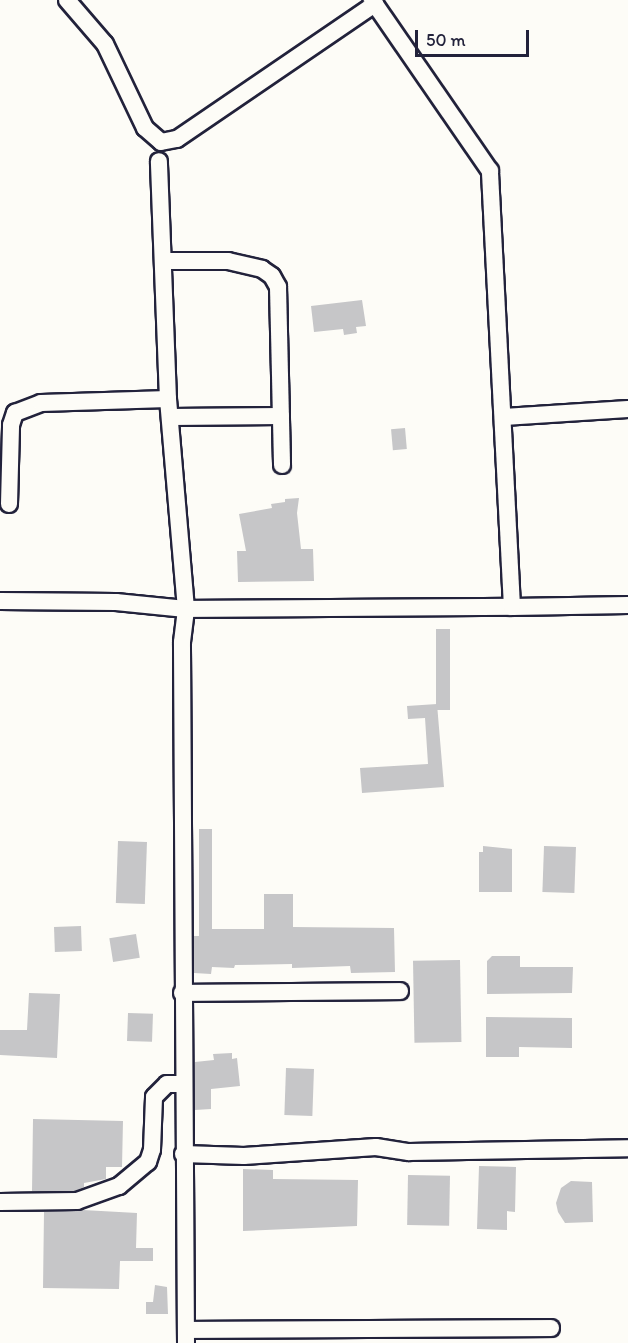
<!DOCTYPE html>
<html>
<head>
<meta charset="utf-8">
<style>
	body { margin:0 }
	#map { position:relative; width:628px; height:1343px; overflow:hidden; background:#fdfcf7; font-family:Itim,sans-serif }
	div>[style] { position:absolute }
	[style*='--x'] { left:calc(var(--x)*1px); top:calc(var(--y)*1px); width:calc(var(--w)*1px); rotate:calc(var(--a)*1deg) }
	.building>* { inset:0; background:#c6c6c8; transform-origin:0 0 }
	.roads { filter:drop-shadow(2px 0 #22223b) drop-shadow(-2px 0 #22223b) drop-shadow(0 2px #22223b) drop-shadow(0 -2px #22223b) }
	.minor>* { height:16px; margin:-8px; padding:0 8px; transform-origin:8px; border-radius:8px; background:#fdfcf7 }
	span { translate:-50% -50%; white-space:nowrap; text-align:center; line-height:1.15; -webkit-text-stroke:4.5px #fdfcf7; paint-order:stroke }
	.scale { position:absolute; left:415px; top:30px; width:114px; height:27px; box-sizing:border-box; border:3px solid #22223b; border-top:0; padding-left:8px; font-size:18px; line-height:21px; white-space:nowrap; color:#22223b; -webkit-text-stroke:4px #fdfcf7; paint-order:stroke }
</style>
</head>
<body>
<div id="map">
	<div class="building">
		<div style="clip-path:polygon(362px 300px,366px 326px,356px 327px,357px 333px,344px 335px,343px 329px,314px 332px,311px 306px)"></div>
		<div style="left:405px;top:428px;width:21px;height:14px;rotate:85deg"></div>
		<div style="clip-path:polygon(299px 498px,297px 513px,301px 549px,313px 549px,314px 581px,238px 582px,237px 551px,246px 551px,239px 514px,272px 508px,271px 504px,285px 502px,285px 499px)"></div>
		<div style="left:436px;top:629px;width:14px;height:81px"></div>
		<div style="clip-path:polygon(437px 704px,444px 787px,362px 793px,360px 768px,428px 764px,425px 718px,408px 719px,407px 706px)"></div>
		<div style="clip-path:polygon(199px 829px,212px 829px,212px 929px,264px 929px,264px 894px,293px 894px,293px 927px,394px 928px,395px 972px,351px 973px,350px 966px,292px 968px,292px 964px,235px 965px,234px 968px,212px 967px,211px 974px,194px 973px,194px 936px,199px 936px)"></div>
		<div style="left:118px;top:841px;width:29px;height:62px;rotate:2deg"></div>
		<div style="clip-path:polygon(483px 846px,512px 849px,512px 892px,479px 892px,479px 852px,483px 852px)"></div>
		<div style="left:544px;top:846px;width:32px;height:46px;rotate:2deg"></div>
		<div style="left:81px;top:926px;width:25px;height:27px;rotate:88deg"></div>
		<div style="left:136px;top:934px;width:24px;height:27px;rotate:81deg"></div>
		<div style="clip-path:polygon(492px 956px,520px 956px,520px 967px,573px 967px,572px 993px,487px 994px,487px 961px)"></div>
		<div style="left:460px;top:960px;width:82px;height:47px;rotate:89deg"></div>
		<div style="clip-path:polygon(29px 993px,60px 994px,57px 1058px,0 1055px,0 1030px,27px 1030px)"></div>
		<div style="left:128px;top:1013px;width:25px;height:28px;rotate:2deg"></div>
		<div style="clip-path:polygon(486px 1017px,572px 1018px,572px 1048px,519px 1047px,519px 1057px,486px 1057px)"></div>
		<div style="clip-path:polygon(232px 1053px,232px 1059px,237px 1058px,240px 1086px,211px 1089px,211px 1109px,195px 1110px,195px 1062px,214px 1060px,213px 1054px)"></div>
		<div style="left:286px;top:1068px;width:28px;height:47px;rotate:2deg"></div>
		<div style="clip-path:polygon(33px 1119px,123px 1121px,122px 1167px,106px 1167px,106px 1179px,84px 1183px,84px 1187px,75px 1191px,32px 1191px)"></div>
		<div style="clip-path:polygon(479px 1166px,516px 1167px,515px 1212px,507px 1211px,507px 1230px,477px 1229px)"></div>
		<div style="clip-path:polygon(243px 1169px,273px 1170px,273px 1179px,358px 1180px,357px 1226px,243px 1231px)"></div>
		<div style="left:408px;top:1175px;width:42px;height:50px;rotate:1deg"></div>
		<div style="clip-path:polygon(571px 1181px,592px 1182px,593px 1222px,565px 1223px,558px 1212px,556px 1203px,561px 1188px)"></div>
		<div style="clip-path:polygon(83px 1210px,137px 1213px,136px 1248px,153px 1248px,153px 1261px,120px 1261px,119px 1289px,43px 1288px,44px 1212px)"></div>
		<div style="clip-path:polygon(155px 1285px,167px 1287px,168px 1314px,146px 1314px,146px 1302px,153px 1302px)"></div>
	</div>
	<div class="roads">
		<div class="minor">
			<div style="--x:67;--y:0;--w:58;--a:49.2"></div>
			<div style="--x:105;--y:44;--w:93;--a:64.5"></div>
			<div style="--x:145;--y:128;--w:21;--a:41"></div>
			<div style="--x:161;--y:142;--w:16;--a:-11"></div>
			<div style="--x:177;--y:139;--w:240;--a:-34.3"></div>
			<div style="--x:164;--y:261;--w:64;--a:0"></div>
			<div style="--x:228;--y:261;--w:35;--a:13"></div>
			<div style="--x:262;--y:269;--w:12;--a:35"></div>
			<div style="--x:272;--y:276;--w:13;--a:61"></div>
			<div style="--x:278;--y:287;--w:178;--a:88.7"></div>
			<div style="--x:171;--y:417;--w:110;--a:-0.5"></div>
			<div style="--x:504;--y:417;--w:124;--a:-3.7"></div>
			<div style="--x:9;--y:504;--w:79;--a:-88.5"></div>
			<div style="--x:11;--y:425;--w:13;--a:-72"></div>
			<div style="--x:15;--y:413;--w:28;--a:-21"></div>
			<div style="--x:41;--y:403;--w:127;--a:-1.8"></div>
			<div style="--x:0;--y:601;--w:116;--a:0.5"></div>
			<div style="--x:116;--y:602;--w:70;--a:5.7"></div>
			<div style="--x:186;--y:609;--w:211;--a:-94.9"></div>
			<div style="--x:168;--y:399;--w:238;--a:-92.2"></div>
			<div style="--x:512;--y:607;--w:116;--a:-1"></div>
			<div style="--x:182;--y:993;--w:218;--a:-0.5"></div>
			<div style="--x:183;--y:1154;--w:61;--a:1.9"></div>
			<div style="--x:244;--y:1156;--w:132;--a:-3.9"></div>
			<div style="--x:376;--y:1147;--w:33;--a:9"></div>
			<div style="--x:409;--y:1152;--w:219;--a:-1"></div>
			<div style="--x:0;--y:1202;--w:77;--a:-0.7"></div>
			<div style="--x:77;--y:1201;--w:45;--a:-19.7"></div>
			<div style="--x:119;--y:1186;--w:38;--a:-40"></div>
			<div style="--x:148;--y:1162;--w:13;--a:-72"></div>
			<div style="--x:152;--y:1150;--w:53;--a:-87.8"></div>
			<div style="--x:154;--y:1097;--w:18;--a:-45"></div>
			<div style="--x:167;--y:1084;--w:15;--a:0"></div>
			<div style="--x:186;--y:1330;--w:365;--a:-0.3"></div>
			<div style="--x:186;--y:1343;--w:701;--a:-90.33"></div>
			<div style="--x:182;--y:642;--w:33;--a:-83"></div>
			<div style="--x:186;--y:609;--w:326;--a:-0.4"></div>
			<div style="--x:512;--y:607;--w:437;--a:-92.9"></div>
			<div style="--x:490;--y:171;--w:208;--a:-124.6"></div>
		</div>
	</div>
	<div class="scale">50 m</div>
</div>
</body>
</html>
